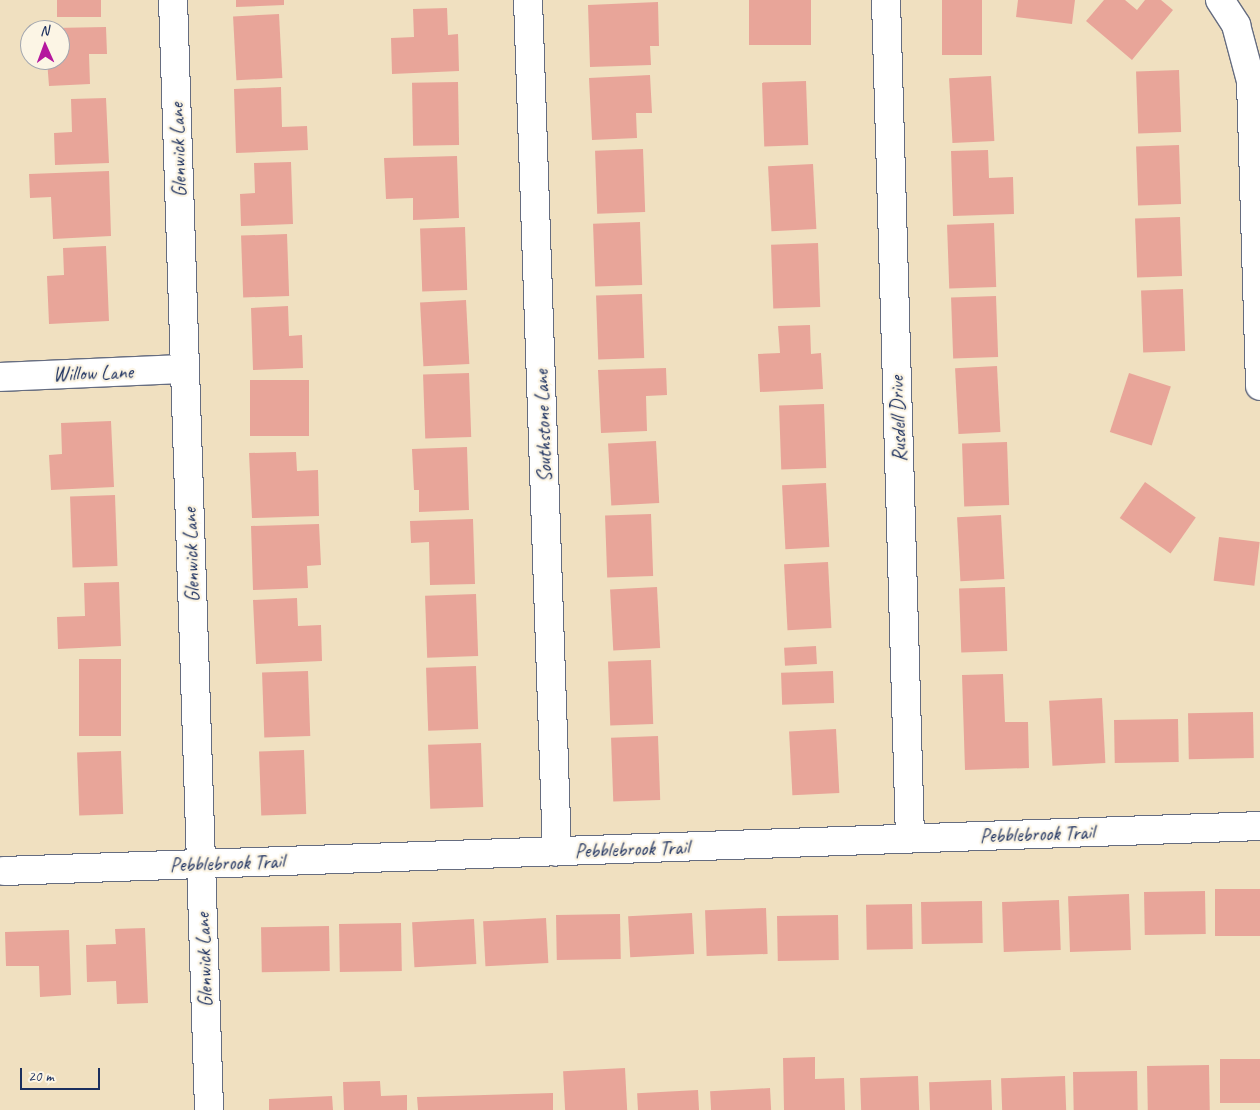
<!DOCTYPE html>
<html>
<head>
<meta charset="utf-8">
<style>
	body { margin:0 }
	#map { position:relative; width:1260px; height:1110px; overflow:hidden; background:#f0e0c0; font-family:Caveat,sans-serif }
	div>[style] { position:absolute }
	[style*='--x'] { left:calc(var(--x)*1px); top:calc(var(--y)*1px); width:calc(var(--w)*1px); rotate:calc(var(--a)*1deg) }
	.building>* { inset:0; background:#e8a599; transform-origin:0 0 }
	.roads { filter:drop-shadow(1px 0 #666d80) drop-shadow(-1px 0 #666d80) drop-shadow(0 1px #666d80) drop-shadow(0 -1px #666d80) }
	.minor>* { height:28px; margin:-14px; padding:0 14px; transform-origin:14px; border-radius:14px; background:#fff }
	span { translate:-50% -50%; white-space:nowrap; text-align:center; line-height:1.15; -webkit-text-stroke:4.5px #fcf5e5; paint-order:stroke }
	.street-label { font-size:20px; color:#1b2f5e }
	.north { position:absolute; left:20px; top:20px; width:50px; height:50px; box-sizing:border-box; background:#fcf5e5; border:1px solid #a2a6af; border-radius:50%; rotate:358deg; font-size:14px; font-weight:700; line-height:20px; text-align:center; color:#1b2f5e }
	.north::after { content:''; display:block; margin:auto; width:18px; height:22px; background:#b5179e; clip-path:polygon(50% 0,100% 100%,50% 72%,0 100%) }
	.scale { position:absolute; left:20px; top:1068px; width:80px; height:22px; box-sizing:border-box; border:2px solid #1b2f5e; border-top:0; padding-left:6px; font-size:15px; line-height:18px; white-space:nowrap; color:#1b2f5e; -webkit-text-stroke:4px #fcf5e5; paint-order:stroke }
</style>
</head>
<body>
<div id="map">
	<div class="building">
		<div style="left:57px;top:0;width:44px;height:17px"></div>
		<div style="clip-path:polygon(236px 0,284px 0,284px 5px,236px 7px)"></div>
		<div style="left:749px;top:0;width:62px;height:45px"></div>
		<div style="left:942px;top:0;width:40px;height:55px"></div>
		<div style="clip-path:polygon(1018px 0,1075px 0,1072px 24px,1016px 17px)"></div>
		<div style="clip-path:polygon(1104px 0,1125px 0,1137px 10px,1145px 0,1161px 0,1173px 10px,1132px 60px,1086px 21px)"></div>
		<div style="clip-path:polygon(658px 2px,659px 46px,650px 46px,651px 65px,590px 67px,588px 5px)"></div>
		<div style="clip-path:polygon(447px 8px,448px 35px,458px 34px,459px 71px,392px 74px,391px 38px,414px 37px,413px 9px)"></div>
		<div style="left:279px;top:14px;width:64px;height:46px;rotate:87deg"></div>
		<div style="clip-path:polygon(106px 27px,107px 54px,89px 54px,90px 84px,49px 86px,47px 60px,60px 60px,60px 30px,54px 28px)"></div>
		<div style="left:1179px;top:70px;width:62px;height:43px;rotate:88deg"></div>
		<div style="clip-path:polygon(650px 75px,652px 113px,636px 113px,637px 138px,592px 140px,589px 78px)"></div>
		<div style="left:991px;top:76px;width:65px;height:42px;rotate:87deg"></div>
		<div style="left:806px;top:81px;width:64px;height:44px;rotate:88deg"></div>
		<div style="left:458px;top:82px;width:63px;height:46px;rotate:89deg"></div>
		<div style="clip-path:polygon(281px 87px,282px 127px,307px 126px,308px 150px,236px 153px,234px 89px)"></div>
		<div style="clip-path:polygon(106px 98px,109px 163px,55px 165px,54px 133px,72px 132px,71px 99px)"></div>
		<div style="left:1179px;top:145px;width:59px;height:43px;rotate:88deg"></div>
		<div style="left:643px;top:149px;width:63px;height:48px;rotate:88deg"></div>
		<div style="clip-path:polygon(988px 150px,989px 178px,1013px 177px,1014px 214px,953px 216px,951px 151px)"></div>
		<div style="clip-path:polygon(457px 156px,459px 218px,413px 220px,413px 198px,386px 199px,384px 158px)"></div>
		<div style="clip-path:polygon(291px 162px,293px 224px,241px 226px,240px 194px,255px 193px,254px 163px)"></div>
		<div style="left:813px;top:164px;width:65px;height:45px;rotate:87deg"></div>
		<div style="clip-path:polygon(109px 171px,111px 236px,53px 239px,51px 197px,30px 198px,29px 174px)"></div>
		<div style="left:1180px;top:217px;width:59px;height:45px;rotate:88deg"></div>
		<div style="left:640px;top:222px;width:63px;height:47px;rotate:88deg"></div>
		<div style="left:994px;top:223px;width:64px;height:47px;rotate:88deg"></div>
		<div style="left:465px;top:227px;width:63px;height:45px;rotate:88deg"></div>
		<div style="left:287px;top:234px;width:62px;height:46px;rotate:88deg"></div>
		<div style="left:818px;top:243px;width:64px;height:47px;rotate:88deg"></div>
		<div style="clip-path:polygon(106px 246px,109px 321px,49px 324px,47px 276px,64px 275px,63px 248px)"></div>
		<div style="left:1183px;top:289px;width:62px;height:42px;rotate:88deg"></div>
		<div style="left:642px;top:294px;width:64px;height:46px;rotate:88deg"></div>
		<div style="left:996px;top:296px;width:61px;height:45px;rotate:88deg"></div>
		<div style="left:466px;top:300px;width:64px;height:46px;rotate:87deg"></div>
		<div style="clip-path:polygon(288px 306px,289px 336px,302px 335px,303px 368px,253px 370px,251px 308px)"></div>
		<div style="clip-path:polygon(810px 325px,811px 354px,821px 353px,823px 389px,760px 392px,758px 354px,780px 353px,778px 326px)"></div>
		<div style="left:997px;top:366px;width:66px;height:42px;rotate:87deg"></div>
		<div style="clip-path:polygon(666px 368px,667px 395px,646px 396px,647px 431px,601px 433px,598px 370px)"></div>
		<div style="left:469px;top:373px;width:64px;height:46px;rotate:88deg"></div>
		<div style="left:1129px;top:373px;width:44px;height:62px;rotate:18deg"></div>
		<div style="left:250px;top:380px;width:59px;height:56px"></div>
		<div style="left:824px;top:404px;width:64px;height:45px;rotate:88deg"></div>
		<div style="clip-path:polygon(111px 421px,114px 487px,51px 490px,49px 455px,62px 454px,61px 423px)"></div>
		<div style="left:656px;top:441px;width:62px;height:48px;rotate:87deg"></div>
		<div style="left:1007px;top:442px;width:63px;height:45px;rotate:88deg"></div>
		<div style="clip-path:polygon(467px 447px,469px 510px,419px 512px,419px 490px,414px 490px,412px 449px)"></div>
		<div style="clip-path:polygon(296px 452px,297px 471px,318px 470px,319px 516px,252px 518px,249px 453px)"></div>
		<div style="left:1145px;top:482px;width:62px;height:44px;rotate:35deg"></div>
		<div style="left:826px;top:483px;width:64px;height:44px;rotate:87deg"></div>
		<div style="left:115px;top:495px;width:71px;height:45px;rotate:88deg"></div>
		<div style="left:651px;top:514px;width:62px;height:46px;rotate:88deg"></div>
		<div style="left:1001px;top:515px;width:64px;height:44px;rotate:87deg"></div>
		<div style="clip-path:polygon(473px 519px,475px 584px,430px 585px,429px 542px,411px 543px,410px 521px)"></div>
		<div style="clip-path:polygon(319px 524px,321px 565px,307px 566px,308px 588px,253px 590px,251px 526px)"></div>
		<div style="left:1219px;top:537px;width:41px;height:44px;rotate:7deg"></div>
		<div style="left:828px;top:562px;width:66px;height:44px;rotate:87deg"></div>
		<div style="clip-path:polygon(119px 582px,121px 646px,58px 649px,57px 617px,85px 616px,84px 583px)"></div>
		<div style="left:657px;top:587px;width:61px;height:47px;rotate:87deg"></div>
		<div style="left:1005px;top:587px;width:64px;height:46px;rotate:88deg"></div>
		<div style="left:476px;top:594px;width:62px;height:51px;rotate:88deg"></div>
		<div style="clip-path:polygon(297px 598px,298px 626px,321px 625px,322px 661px,256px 664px,253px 600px)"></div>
		<div style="left:816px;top:646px;width:18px;height:32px;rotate:87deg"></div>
		<div style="left:79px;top:659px;width:42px;height:77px"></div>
		<div style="left:651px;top:660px;width:64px;height:43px;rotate:88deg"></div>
		<div style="left:476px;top:666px;width:63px;height:50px;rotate:88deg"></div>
		<div style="left:308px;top:671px;width:65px;height:46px;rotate:88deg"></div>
		<div style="left:833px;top:671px;width:32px;height:52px;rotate:88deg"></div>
		<div style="clip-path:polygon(1003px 674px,1005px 722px,1028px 722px,1029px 768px,965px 770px,962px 675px)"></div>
		<div style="left:1102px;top:698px;width:65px;height:53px;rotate:87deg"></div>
		<div style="left:1253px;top:712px;width:46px;height:65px;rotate:89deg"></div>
		<div style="left:1178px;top:719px;width:43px;height:64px;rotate:89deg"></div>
		<div style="left:836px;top:729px;width:64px;height:47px;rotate:87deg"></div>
		<div style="left:658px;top:736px;width:64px;height:47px;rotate:88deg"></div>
		<div style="left:481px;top:743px;width:64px;height:53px;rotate:88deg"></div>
		<div style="left:304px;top:750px;width:64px;height:45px;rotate:88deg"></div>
		<div style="left:121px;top:751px;width:63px;height:44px;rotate:88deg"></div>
		<div style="left:1260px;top:889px;width:47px;height:45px;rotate:90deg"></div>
		<div style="left:1205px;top:891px;width:43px;height:61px;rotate:89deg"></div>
		<div style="left:1129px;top:894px;width:56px;height:61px;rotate:88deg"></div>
		<div style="left:1059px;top:900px;width:50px;height:57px;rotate:88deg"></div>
		<div style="left:982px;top:901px;width:42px;height:61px;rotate:89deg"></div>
		<div style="left:912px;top:904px;width:45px;height:46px;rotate:89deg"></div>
		<div style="left:766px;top:908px;width:46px;height:61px;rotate:88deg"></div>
		<div style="left:692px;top:913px;width:41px;height:64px;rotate:87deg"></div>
		<div style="left:620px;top:914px;width:45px;height:64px;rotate:89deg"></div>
		<div style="left:838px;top:915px;width:45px;height:61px;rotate:89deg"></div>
		<div style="left:546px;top:918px;width:45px;height:63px;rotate:87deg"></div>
		<div style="left:474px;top:919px;width:45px;height:62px;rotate:87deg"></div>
		<div style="left:401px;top:923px;width:48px;height:62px;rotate:89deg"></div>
		<div style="left:329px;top:926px;width:45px;height:68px;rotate:89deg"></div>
		<div style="clip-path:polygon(145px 928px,148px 1003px,117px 1004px,116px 981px,87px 982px,86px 945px,116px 944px,115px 929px)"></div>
		<div style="clip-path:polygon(69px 930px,71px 995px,40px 997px,39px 966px,6px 966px,5px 932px)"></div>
		<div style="clip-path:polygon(815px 1057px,815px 1079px,844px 1078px,845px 1110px,784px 1110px,783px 1058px)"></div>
		<div style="left:1260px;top:1059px;width:44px;height:40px;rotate:90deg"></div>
		<div style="left:1209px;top:1065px;width:45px;height:62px;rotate:89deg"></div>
		<div style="left:625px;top:1068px;width:42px;height:62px;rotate:87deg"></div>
		<div style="left:1137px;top:1071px;width:39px;height:64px;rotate:89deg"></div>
		<div style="left:918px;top:1076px;width:34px;height:58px;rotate:88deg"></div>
		<div style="left:1065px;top:1076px;width:34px;height:64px;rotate:88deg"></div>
		<div style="left:991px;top:1080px;width:30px;height:62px;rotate:88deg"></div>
		<div style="clip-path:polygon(380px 1081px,381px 1096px,407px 1095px,407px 1110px,344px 1110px,343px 1082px)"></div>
		<div style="left:770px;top:1088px;width:22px;height:60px;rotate:87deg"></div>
		<div style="left:698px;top:1090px;width:20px;height:61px;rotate:87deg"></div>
		<div style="clip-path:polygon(553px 1093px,553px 1110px,418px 1110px,417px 1097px)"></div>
		<div style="clip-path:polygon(332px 1096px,333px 1110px,269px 1110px,269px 1099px)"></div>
	</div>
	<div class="roads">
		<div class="minor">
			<div style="--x:173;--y:0;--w:1111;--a:88.14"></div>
			<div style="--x:528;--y:0;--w:852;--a:88.05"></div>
			<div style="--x:886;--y:0;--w:838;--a:88.36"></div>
			<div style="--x:1220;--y:0;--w:30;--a:57"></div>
			<div style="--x:1236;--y:25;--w:58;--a:75"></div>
			<div style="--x:1251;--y:81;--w:305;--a:88.3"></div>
			<div style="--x:0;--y:377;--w:185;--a:-2.5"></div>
			<div style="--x:4;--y:871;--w:1257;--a:-2.05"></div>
		</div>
	</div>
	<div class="street-label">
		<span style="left:178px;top:150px;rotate:-92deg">Glenwick Lane</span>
		<span style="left:93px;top:373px;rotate:-2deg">Willow Lane</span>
		<span style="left:898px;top:419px;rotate:-92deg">Rusdell Drive</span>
		<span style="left:543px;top:426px;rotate:-92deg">Southstone Lane</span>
		<span style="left:191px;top:555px;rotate:-92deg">Glenwick Lane</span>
		<span style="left:1037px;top:834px;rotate:-2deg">Pebblebrook Trail</span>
		<span style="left:632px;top:849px;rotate:-2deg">Pebblebrook Trail</span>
		<span style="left:227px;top:863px;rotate:-2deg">Pebblebrook Trail</span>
		<span style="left:204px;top:960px;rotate:-92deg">Glenwick Lane</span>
	</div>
	<div class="north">N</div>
	<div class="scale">20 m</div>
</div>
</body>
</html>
